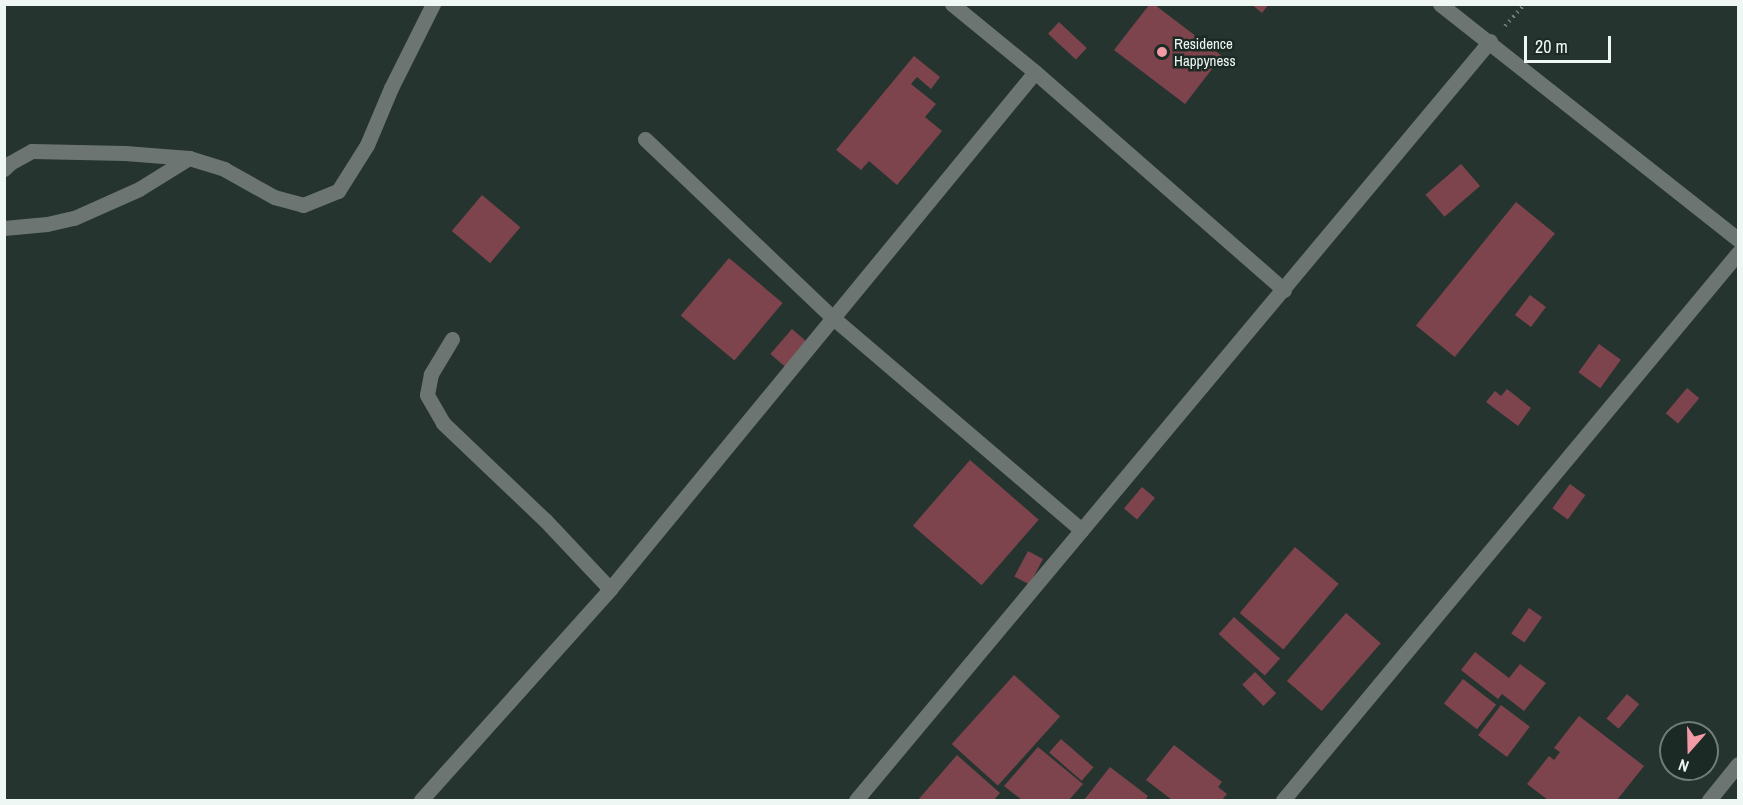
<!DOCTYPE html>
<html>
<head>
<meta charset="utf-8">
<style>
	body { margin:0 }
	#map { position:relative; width:1743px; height:805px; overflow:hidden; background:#25342f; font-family:"Archivo Narrow",sans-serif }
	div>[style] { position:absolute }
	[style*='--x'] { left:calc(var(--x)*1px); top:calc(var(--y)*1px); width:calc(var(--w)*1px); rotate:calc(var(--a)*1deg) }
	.building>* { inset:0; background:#7e444d; transform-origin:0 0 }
	.path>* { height:4px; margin-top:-2px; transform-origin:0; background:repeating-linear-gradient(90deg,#717e79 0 1.5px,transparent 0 6px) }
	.street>* { height:15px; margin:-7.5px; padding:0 7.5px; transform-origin:7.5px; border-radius:7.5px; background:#6d7572 }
	.dots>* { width:16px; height:16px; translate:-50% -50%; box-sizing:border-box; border:3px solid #1c2a25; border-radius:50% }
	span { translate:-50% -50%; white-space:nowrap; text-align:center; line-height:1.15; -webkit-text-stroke:5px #1c2a25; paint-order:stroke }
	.poi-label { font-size:15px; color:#eef7f3 }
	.left { translate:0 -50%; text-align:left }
	.frame { position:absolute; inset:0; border:6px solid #eef7f3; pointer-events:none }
	.north { position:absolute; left:1659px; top:721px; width:60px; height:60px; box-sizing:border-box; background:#1c2a25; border:2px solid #707c77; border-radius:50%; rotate:200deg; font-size:16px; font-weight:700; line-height:24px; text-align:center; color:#eef7f3 }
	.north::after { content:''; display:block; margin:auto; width:21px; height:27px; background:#f39aa7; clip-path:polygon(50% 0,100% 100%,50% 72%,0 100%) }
	.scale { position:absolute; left:1524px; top:36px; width:87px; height:27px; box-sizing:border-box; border:3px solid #eef7f3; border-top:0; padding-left:8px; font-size:18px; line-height:21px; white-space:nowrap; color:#eef7f3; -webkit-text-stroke:4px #1c2a25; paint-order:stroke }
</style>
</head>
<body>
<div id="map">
	<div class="building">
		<div style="clip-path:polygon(1251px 4px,1269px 4px,1262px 13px)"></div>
		<div style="clip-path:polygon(1149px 5px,1155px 5px,1222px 56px,1185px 104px,1114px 50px)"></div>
		<div style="left:1059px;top:22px;width:38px;height:16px;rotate:43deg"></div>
		<div style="clip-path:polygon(914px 56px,940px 77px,931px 89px,917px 77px,911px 84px,936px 104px,925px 117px,942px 131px,897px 185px,869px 161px,861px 170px,836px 150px)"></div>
		<div style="left:1461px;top:164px;width:29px;height:47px;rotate:49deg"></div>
		<div style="left:482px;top:195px;width:50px;height:47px;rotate:40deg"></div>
		<div style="left:1516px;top:202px;width:50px;height:159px;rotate:39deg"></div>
		<div style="left:729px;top:258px;width:70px;height:75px;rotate:40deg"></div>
		<div style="left:1530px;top:295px;width:20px;height:25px;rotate:37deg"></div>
		<div style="left:792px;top:329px;width:20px;height:33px;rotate:41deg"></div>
		<div style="left:1599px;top:344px;width:27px;height:35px;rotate:36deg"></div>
		<div style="left:1687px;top:388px;width:16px;height:33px;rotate:40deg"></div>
		<div style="clip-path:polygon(1507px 389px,1531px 408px,1518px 426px,1486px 402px,1495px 391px,1501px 396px)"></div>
		<div style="left:970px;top:460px;width:91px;height:87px;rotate:41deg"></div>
		<div style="left:1570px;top:484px;width:19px;height:30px;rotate:36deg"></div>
		<div style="left:1142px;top:487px;width:17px;height:28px;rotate:40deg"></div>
		<div style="left:1295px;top:547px;width:57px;height:86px;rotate:40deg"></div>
		<div style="left:1028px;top:551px;width:17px;height:29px;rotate:28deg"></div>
		<div style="left:1529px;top:608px;width:16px;height:31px;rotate:35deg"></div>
		<div style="left:1346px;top:613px;width:46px;height:90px;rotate:41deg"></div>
		<div style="left:1234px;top:617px;width:62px;height:23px;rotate:42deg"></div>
		<div style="clip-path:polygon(1475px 652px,1509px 678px,1520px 664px,1546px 683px,1524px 711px,1502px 694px,1498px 699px,1461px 670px)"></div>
		<div style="left:1255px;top:672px;width:30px;height:18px;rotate:45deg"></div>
		<div style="left:1014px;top:675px;width:62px;height:93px;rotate:42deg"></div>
		<div style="left:1463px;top:679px;width:42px;height:31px;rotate:38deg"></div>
		<div style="left:1627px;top:694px;width:16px;height:32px;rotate:40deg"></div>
		<div style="left:1501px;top:705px;width:36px;height:38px;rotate:37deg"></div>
		<div style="clip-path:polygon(1579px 716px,1644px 766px,1617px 800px,1548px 800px,1527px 784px,1549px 756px,1554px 760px,1560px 752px,1554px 748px)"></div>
		<div style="left:1061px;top:739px;width:43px;height:18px;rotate:41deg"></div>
		<div style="clip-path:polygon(1174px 745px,1222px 782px,1218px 787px,1227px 794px,1222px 800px,1172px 800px,1146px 780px)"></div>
		<div style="clip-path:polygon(1038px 747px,1083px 784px,1069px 800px,1022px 800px,1004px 786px)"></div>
		<div style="clip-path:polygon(957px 755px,1000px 793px,994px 800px,918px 800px)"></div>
		<div style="clip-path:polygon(1110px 767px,1148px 796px,1145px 800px,1084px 800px)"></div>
	</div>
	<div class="path">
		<div style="--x:1505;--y:26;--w:30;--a:-48"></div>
	</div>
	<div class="street">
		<div style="--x:952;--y:4;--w:107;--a:39.3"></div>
		<div style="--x:1035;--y:72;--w:331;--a:41.2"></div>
		<div style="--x:1440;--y:4;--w:380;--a:38.3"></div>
		<div style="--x:645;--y:139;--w:258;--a:43.6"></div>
		<div style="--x:832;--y:317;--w:328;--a:40.5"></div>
		<div style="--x:4;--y:169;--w:8;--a:-45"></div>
		<div style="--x:10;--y:163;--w:25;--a:-29"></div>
		<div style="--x:32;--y:151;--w:93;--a:1.2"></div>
		<div style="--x:125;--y:153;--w:64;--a:4.5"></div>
		<div style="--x:189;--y:158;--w:37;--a:17"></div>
		<div style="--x:224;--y:169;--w:57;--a:29.2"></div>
		<div style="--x:274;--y:197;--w:30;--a:15"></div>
		<div style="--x:303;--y:205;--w:38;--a:-22"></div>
		<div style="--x:338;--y:191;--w:54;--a:-57.8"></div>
		<div style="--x:367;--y:145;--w:62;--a:-67.2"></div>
		<div style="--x:391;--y:88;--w:94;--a:-63.4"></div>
		<div style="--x:4;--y:228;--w:43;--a:-5.3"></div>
		<div style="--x:47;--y:224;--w:28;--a:-13"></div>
		<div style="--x:74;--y:218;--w:71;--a:-24"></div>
		<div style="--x:139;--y:189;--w:59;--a:-31.8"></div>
		<div style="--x:452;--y:339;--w:41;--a:121"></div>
		<div style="--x:431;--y:374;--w:21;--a:101"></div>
		<div style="--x:427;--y:395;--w:32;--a:60"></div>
		<div style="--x:443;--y:423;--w:141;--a:43.6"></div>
		<div style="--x:545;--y:520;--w:95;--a:46.7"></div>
		<div style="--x:421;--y:800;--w:283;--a:-48.1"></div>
		<div style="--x:610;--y:589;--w:669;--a:-50.58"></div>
		<div style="--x:856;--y:800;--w:989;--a:-50.13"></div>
		<div style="--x:1283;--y:800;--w:712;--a:-50.25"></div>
		<div style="--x:1709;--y:800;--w:46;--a:-51.1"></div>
	</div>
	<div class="dots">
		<div style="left:1162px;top:52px;background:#f39aa7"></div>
	</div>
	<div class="poi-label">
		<span class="left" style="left:1174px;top:52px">Residence<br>Happyness</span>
	</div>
	<div class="frame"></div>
	<div class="north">N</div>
	<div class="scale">20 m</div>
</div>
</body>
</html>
